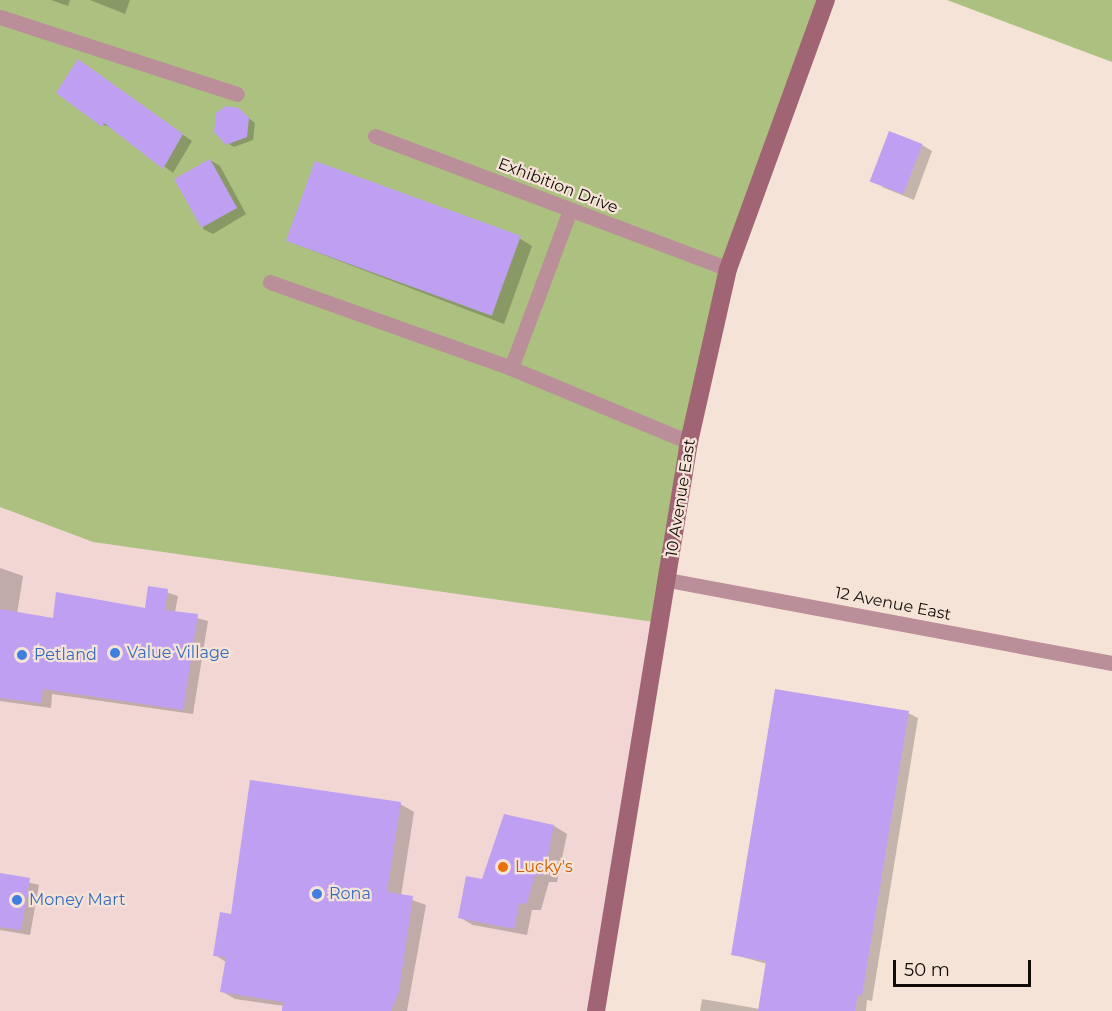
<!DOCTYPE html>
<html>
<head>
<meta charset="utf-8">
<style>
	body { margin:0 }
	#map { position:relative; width:1112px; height:1011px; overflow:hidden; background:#f6e3d7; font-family:Montserrat,sans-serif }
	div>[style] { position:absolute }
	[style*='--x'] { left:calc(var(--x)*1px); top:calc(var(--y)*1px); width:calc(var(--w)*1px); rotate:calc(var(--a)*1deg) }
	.commercial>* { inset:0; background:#f1d6d4 }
	.green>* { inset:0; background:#acc07f }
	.shadow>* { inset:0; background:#0003 }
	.building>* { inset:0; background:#bf9ff2; transform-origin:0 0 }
	.street>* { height:15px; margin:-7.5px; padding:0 7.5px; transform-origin:7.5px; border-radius:7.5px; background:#ba8f9a }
	.secondary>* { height:18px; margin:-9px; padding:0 9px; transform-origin:9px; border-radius:9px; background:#a16474 }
	.dots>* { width:16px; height:16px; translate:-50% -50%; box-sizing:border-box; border:3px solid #f6e3d7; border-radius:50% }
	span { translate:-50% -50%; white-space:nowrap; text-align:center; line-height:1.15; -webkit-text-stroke:4.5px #f6e3d7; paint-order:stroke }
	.street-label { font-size:16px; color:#120c08 }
	.shop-label { font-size:16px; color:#366cbe }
	.left { translate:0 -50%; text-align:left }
	.food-label { font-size:16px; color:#c56008 }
	.scale { position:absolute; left:893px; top:960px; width:138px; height:27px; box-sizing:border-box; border:3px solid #120c08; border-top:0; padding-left:8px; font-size:18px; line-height:21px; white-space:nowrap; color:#120c08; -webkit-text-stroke:4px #f6e3d7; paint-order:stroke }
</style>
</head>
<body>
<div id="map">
	<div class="commercial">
		<div style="clip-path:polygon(0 507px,93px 542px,661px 623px,596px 1011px,0 1011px)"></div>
	</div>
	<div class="green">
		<div style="clip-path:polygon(0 0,822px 0,724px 262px,661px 623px,93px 542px,0 507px)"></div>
		<div style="clip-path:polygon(947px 0,1112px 0,1112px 62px)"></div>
	</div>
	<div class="shadow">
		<div style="clip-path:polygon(51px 0,70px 0,68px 6px)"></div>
		<div style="clip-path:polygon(90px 0,130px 0,125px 14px)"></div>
		<div style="clip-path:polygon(88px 67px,192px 141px,173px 173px,114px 128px,103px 125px)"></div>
		<div style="clip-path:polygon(238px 110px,255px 123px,253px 140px,234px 147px,227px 143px)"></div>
		<div style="clip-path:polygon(922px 145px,932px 151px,914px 200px,882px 187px)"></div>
		<div style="clip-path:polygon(210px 160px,220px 166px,246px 214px,213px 234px,203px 229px)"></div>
		<div style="clip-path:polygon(519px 238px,532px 246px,504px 324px,290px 242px)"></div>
		<div style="clip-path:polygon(0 568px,23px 576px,17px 614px,54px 619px,146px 609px,150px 587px,178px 596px,175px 612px,208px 621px,193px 714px,52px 694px,51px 708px,0 701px)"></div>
		<div style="clip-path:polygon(908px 713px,918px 718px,872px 1001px,867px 1000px,866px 1011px,700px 1011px,702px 999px,760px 1009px,767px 964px,732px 954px)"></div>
		<div style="clip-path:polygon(400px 804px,414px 812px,401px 896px,426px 905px,407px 1011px,283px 1011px,284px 1006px,235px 999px,221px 991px,226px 962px,215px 955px,232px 915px)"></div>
		<div style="clip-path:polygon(505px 816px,554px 826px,567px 834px,557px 882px,549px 882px,541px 910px,532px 910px,527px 935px,473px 925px,459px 917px,483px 880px)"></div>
		<div style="clip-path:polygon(0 875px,39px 885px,30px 935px,0 930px)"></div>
	</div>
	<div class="building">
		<div style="clip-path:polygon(78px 59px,183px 134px,163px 169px,104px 123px,102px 127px,56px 93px)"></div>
		<div style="clip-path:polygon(226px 106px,239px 108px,249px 118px,247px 137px,226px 145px,214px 132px,216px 113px)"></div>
		<div style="left:889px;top:131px;width:36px;height:54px;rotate:21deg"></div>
		<div style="left:210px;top:159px;width:56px;height:41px;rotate:61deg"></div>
		<div style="left:315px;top:161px;width:219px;height:85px;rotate:20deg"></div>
		<div style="clip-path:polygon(148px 586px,168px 589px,165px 610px,198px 614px,183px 710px,43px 689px,41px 703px,0 698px,0 609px,53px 618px,56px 592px,145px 608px)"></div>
		<div style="clip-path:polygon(775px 689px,909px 711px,862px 996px,858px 995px,855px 1011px,758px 1011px,766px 961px,731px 955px)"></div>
		<div style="clip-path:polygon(250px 780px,401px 802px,387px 892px,413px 896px,399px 991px,391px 1011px,282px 1011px,283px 1002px,220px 992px,226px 957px,213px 956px,220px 912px,231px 914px)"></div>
		<div style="clip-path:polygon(504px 814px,554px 825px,544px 875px,535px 875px,527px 903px,519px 904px,514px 929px,458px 918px,466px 876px,482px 879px)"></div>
		<div style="clip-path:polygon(0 873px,30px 878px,21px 930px,0 927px)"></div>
	</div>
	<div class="street">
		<div style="--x:0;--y:17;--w:249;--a:18"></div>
		<div style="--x:375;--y:136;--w:377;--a:20.6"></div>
		<div style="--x:270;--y:282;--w:256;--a:19.6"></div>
		<div style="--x:511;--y:368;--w:193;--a:22.6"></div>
		<div style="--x:511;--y:368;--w:169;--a:-69.5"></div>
		<div style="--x:668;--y:580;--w:452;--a:10.6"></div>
	</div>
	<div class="secondary">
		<div style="--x:596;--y:1011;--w:577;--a:-80.72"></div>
		<div style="--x:689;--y:442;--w:177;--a:-77.3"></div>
		<div style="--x:728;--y:269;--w:286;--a:-70"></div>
	</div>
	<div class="dots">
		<div style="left:115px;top:653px;background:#3f7fe0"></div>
		<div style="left:22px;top:655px;background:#3f7fe0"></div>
		<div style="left:503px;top:867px;background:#e8710a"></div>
		<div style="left:317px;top:894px;background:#3f7fe0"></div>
		<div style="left:17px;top:900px;background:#3f7fe0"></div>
	</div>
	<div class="street-label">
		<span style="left:558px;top:186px;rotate:21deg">Exhibition Drive</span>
		<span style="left:681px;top:498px;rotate:-81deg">10 Avenue East</span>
		<span style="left:893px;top:604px;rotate:11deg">12 Avenue East</span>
	</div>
	<div class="shop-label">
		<span class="left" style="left:127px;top:653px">Value Village</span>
		<span class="left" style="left:34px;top:655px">Petland</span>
		<span class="left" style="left:329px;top:894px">Rona</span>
		<span class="left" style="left:29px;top:900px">Money Mart</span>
	</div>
	<div class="food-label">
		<span class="left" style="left:515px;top:867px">Lucky's</span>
	</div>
	<div class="scale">50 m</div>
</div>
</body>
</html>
